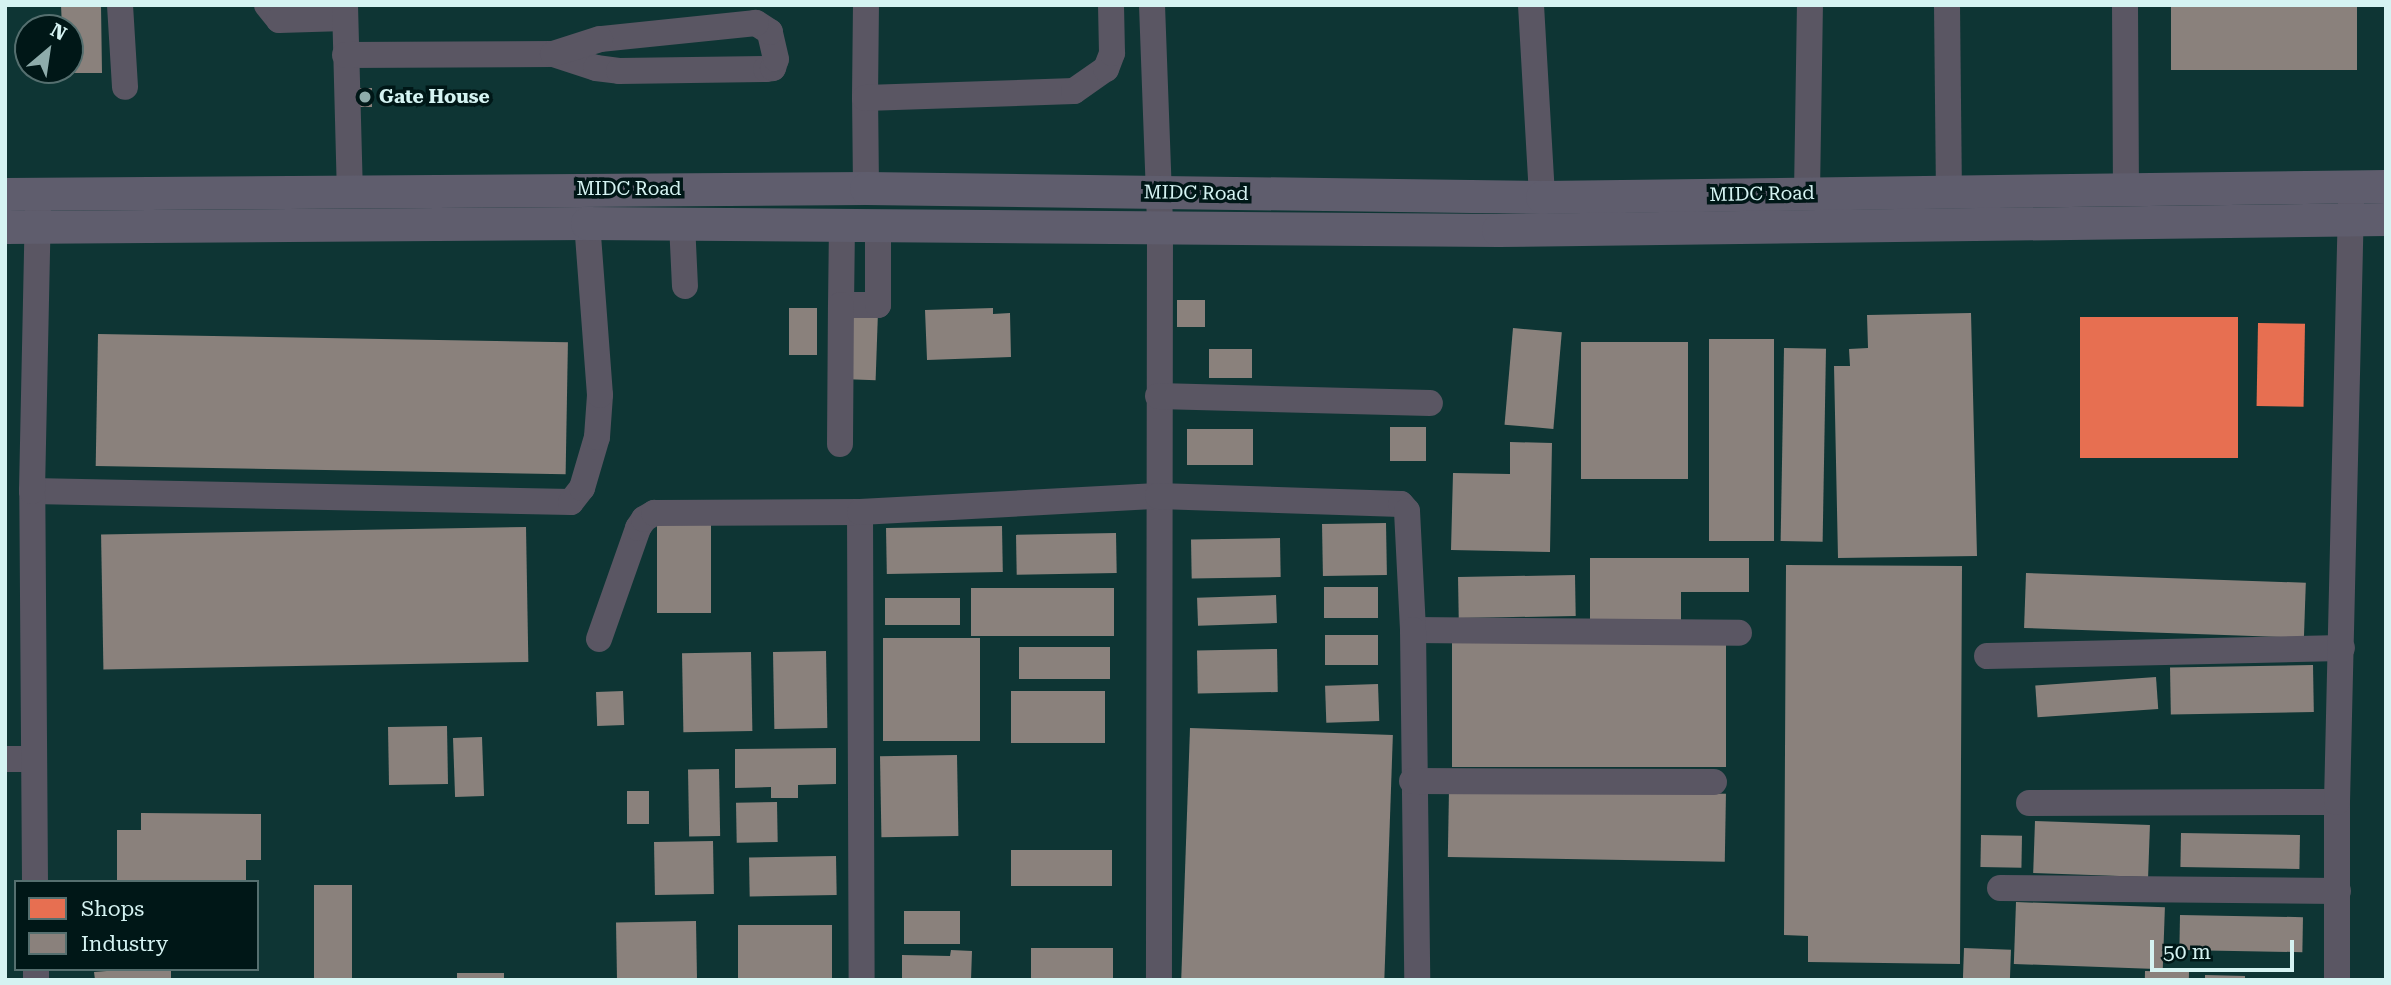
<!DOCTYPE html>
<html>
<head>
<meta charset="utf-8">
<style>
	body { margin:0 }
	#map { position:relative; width:2391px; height:985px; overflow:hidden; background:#0b2726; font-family:"Roboto Serif",serif }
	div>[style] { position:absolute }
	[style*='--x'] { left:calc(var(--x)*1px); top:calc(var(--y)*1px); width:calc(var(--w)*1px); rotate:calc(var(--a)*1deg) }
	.built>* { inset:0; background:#0e3534 }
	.shops>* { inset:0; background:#e76f51; transform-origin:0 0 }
	.industry>* { inset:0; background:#8a817c; transform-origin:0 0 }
	.minor>* { height:26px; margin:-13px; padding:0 13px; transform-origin:13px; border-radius:13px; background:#5a5663 }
	.major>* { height:33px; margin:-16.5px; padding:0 16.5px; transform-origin:16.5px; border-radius:16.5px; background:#5f5d6d }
	.dots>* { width:19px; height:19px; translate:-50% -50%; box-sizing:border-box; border:4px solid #001717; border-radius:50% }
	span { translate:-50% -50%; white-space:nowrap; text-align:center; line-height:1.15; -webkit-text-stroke:7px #001717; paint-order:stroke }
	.poi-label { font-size:19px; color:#d5f3f2; font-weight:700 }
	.left { translate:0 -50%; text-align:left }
	.street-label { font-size:19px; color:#d5f3f2 }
	.frame { position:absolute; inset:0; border:7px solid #d5f3f2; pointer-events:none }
	.legend { position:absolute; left:14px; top:880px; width:245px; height:91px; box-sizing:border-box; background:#001717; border:2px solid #556f6f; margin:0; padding:9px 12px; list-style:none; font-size:21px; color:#d5f3f2 }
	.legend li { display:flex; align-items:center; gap:14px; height:35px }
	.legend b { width:35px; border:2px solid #556f6f }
	.north { position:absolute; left:14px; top:14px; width:70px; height:70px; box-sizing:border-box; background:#001717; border:2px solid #556f6f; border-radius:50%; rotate:29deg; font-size:19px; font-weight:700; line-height:28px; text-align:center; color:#d5f3f2 }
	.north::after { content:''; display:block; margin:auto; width:24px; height:32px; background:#8eacab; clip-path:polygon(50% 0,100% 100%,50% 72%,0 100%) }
	.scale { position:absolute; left:2150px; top:940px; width:144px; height:32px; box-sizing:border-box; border:4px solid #d5f3f2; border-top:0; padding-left:9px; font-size:21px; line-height:24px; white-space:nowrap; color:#d5f3f2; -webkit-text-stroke:5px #001717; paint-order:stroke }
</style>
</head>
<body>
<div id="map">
	<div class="built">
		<div style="clip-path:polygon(evenodd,5px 5px,2386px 5px,2386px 980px,5px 980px,5px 5px,28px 28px,70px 28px,70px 70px,28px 70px,28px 28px,5px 5px,16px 882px,257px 882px,257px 969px,16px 969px,16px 882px)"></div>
	</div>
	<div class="shops">
		<div style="left:2080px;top:317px;width:158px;height:141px"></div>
		<div style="left:2258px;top:323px;width:47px;height:83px;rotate:1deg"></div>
	</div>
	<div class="industry">
		<div style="clip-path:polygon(61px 5px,101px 5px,102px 73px,62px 73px,62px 70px,70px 70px,70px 28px,62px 28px)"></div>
		<div style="left:2171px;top:5px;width:186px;height:65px"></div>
		<div style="left:372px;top:88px;width:19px;height:14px;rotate:90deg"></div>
		<div style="left:1205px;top:300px;width:27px;height:28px;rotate:90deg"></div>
		<div style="left:789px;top:308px;width:28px;height:47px"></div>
		<div style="clip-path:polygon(993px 308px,993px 314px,1010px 313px,1011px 357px,927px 360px,925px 310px)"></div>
		<div style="left:844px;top:311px;width:34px;height:68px;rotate:2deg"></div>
		<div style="clip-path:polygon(1971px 313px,1977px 556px,1838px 558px,1834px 366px,1850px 366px,1849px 349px,1868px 348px,1867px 315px)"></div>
		<div style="left:1513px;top:328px;width:49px;height:97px;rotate:5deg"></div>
		<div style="left:98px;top:334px;width:470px;height:132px;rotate:1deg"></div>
		<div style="left:1709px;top:339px;width:65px;height:202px"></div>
		<div style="left:1581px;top:342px;width:107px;height:137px"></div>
		<div style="left:1784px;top:348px;width:42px;height:193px;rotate:1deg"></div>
		<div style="left:1209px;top:349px;width:43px;height:29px"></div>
		<div style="left:1390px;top:427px;width:36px;height:34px"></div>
		<div style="left:1187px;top:429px;width:66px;height:36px"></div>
		<div style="clip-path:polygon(1510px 442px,1552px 443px,1550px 552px,1451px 550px,1453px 473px,1510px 474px)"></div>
		<div style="left:657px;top:522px;width:54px;height:91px"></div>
		<div style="left:1386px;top:523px;width:52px;height:64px;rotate:89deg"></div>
		<div style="left:1002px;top:526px;width:46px;height:116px;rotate:89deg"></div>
		<div style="left:526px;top:527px;width:135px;height:425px;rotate:89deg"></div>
		<div style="left:1116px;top:533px;width:40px;height:100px;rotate:89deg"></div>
		<div style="left:1280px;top:538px;width:39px;height:89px;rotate:89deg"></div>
		<div style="clip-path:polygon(1590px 558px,1749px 558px,1749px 592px,1681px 592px,1681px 625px,1590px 625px)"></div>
		<div style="clip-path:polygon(1786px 565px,1962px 566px,1960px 964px,1808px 962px,1808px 936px,1784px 935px)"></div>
		<div style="left:2026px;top:573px;width:280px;height:55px;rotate:2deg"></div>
		<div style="left:1575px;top:575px;width:41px;height:117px;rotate:89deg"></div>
		<div style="left:1324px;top:587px;width:54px;height:31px"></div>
		<div style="left:971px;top:588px;width:143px;height:48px"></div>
		<div style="left:1276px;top:595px;width:28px;height:79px;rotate:88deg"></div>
		<div style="left:885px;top:598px;width:75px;height:27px"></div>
		<div style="left:1378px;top:635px;width:30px;height:53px;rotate:90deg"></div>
		<div style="left:883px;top:638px;width:97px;height:103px"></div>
		<div style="left:1452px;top:640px;width:274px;height:127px"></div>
		<div style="left:1019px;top:647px;width:91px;height:32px"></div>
		<div style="left:1277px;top:649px;width:43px;height:80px;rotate:89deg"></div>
		<div style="left:826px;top:651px;width:77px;height:53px;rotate:89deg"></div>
		<div style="left:751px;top:652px;width:79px;height:69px;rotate:89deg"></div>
		<div style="left:2313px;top:665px;width:47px;height:143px;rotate:89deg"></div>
		<div style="left:2156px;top:677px;width:32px;height:121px;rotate:86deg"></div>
		<div style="left:1378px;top:684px;width:37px;height:53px;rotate:88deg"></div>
		<div style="left:623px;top:691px;width:34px;height:27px;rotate:88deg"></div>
		<div style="left:1011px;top:691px;width:94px;height:52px"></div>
		<div style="left:447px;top:726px;width:58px;height:59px;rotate:89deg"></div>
		<div style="left:1190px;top:728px;width:203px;height:252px;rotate:2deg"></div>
		<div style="left:482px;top:737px;width:59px;height:29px;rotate:88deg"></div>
		<div style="clip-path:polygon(836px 748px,836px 784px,798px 785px,798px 798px,771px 798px,771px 787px,735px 788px,735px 749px)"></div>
		<div style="left:957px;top:755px;width:81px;height:77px;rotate:89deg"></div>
		<div style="left:719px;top:769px;width:67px;height:31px;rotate:89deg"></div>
		<div style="left:1449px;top:789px;width:277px;height:68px;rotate:1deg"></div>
		<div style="left:649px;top:791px;width:33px;height:22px;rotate:90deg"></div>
		<div style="left:777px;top:802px;width:40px;height:41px;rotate:89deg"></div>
		<div style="clip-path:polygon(141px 813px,261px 814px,261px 860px,246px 860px,246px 882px,117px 882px,117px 830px,141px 830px)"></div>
		<div style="left:2035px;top:821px;width:115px;height:52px;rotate:2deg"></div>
		<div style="left:2181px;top:833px;width:119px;height:34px;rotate:1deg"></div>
		<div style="left:1981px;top:835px;width:41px;height:32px;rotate:1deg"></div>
		<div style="left:713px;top:841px;width:53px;height:59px;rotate:89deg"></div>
		<div style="left:1112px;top:850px;width:36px;height:101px;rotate:90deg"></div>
		<div style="left:836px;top:856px;width:39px;height:87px;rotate:89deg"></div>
		<div style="left:314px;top:885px;width:38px;height:95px"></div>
		<div style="left:2016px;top:902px;width:149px;height:62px;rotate:2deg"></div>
		<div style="left:904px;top:911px;width:56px;height:33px"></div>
		<div style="left:2180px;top:915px;width:123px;height:35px;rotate:1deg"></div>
		<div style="left:696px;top:921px;width:59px;height:80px;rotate:89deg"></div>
		<div style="left:738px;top:925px;width:94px;height:55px"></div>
		<div style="left:1031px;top:948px;width:82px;height:32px"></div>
		<div style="left:1964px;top:948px;width:47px;height:32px;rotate:2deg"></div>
		<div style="clip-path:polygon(951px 950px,972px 951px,971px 980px,902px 980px,902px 955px,950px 956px)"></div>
		<div style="clip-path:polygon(132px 969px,171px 969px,171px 980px,95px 980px,94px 972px)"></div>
		<div style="left:2145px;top:971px;width:44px;height:9px;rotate:1deg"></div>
		<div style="left:457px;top:973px;width:47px;height:7px"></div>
		<div style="clip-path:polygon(2205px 975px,2245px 976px,2245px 980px,2205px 980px)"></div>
	</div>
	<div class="minor">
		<div style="--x:120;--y:5;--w:82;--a:86.5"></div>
		<div style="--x:267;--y:5;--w:19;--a:51"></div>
		<div style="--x:279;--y:20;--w:66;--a:-1.7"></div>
		<div style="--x:345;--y:5;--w:188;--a:88.5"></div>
		<div style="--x:1152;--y:5;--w:220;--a:87.9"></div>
		<div style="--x:1160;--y:225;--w:755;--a:90.08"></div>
		<div style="--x:1531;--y:5;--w:192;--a:86.7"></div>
		<div style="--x:1947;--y:5;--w:186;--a:89.4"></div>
		<div style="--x:2125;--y:5;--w:184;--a:89.7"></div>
		<div style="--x:345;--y:55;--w:208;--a:-0.3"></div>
		<div style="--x:553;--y:54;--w:45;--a:18"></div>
		<div style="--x:596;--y:68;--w:23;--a:7"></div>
		<div style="--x:619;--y:71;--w:147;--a:-0.8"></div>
		<div style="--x:766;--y:69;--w:7;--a:-8"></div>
		<div style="--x:773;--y:68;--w:9;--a:-72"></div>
		<div style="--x:776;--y:59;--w:28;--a:-103"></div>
		<div style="--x:770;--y:32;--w:17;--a:-147"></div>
		<div style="--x:756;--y:23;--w:157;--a:174.1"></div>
		<div style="--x:600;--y:39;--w:49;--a:162.3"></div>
		<div style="--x:865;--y:98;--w:93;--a:-89.4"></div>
		<div style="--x:866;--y:188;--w:90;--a:-90.6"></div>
		<div style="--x:865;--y:98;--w:209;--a:-1.9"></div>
		<div style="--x:1074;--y:91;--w:39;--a:-35"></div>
		<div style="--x:1106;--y:69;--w:17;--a:-69"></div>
		<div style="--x:1112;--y:53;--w:48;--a:-91.2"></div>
		<div style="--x:1807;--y:193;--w:188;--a:-89.1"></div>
		<div style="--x:682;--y:223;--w:63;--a:87.3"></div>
		<div style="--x:842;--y:224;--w:81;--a:90.7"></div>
		<div style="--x:841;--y:305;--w:37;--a:0"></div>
		<div style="--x:878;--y:305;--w:81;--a:-90"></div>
		<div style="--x:1158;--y:396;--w:272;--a:1.5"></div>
		<div style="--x:840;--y:444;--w:139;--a:-89.6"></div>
		<div style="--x:32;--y:491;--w:539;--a:1.17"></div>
		<div style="--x:571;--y:502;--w:18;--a:-52"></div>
		<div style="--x:582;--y:488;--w:53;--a:-73.6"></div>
		<div style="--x:597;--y:437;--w:42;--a:-85.9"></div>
		<div style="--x:600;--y:395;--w:172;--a:-94.3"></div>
		<div style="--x:860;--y:512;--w:468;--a:89.8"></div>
		<div style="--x:1413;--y:630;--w:326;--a:0.5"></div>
		<div style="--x:599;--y:639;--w:118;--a:-70.6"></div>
		<div style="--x:638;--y:528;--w:11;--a:-56"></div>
		<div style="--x:644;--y:519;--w:12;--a:-31"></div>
		<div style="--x:654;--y:513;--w:206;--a:-0.3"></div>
		<div style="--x:860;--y:512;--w:298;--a:-3.1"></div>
		<div style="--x:1158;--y:496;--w:243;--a:1.9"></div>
		<div style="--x:1401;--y:504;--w:9;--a:49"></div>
		<div style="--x:1407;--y:511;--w:119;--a:87.1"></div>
		<div style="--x:1413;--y:630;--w:350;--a:89.3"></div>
		<div style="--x:1987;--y:656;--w:355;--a:-1.3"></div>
		<div style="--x:5;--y:759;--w:29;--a:0"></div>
		<div style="--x:1412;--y:781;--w:302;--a:0.2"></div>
		<div style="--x:2029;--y:803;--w:308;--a:-0.2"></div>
		<div style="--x:35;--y:882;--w:391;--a:-90.4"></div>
		<div style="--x:32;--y:491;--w:283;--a:-88.8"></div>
		<div style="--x:2000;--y:888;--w:338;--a:0.5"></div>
		<div style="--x:36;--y:969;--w:11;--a:90"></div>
		<div style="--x:2337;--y:980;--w:178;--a:-90"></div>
		<div style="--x:2337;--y:802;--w:600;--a:-88.66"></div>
	</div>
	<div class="major">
		<div style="--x:5;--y:194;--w:861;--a:-0.4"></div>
		<div style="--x:866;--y:188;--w:676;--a:0.76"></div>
		<div style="--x:1542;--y:197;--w:844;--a:-0.75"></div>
		<div style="--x:5;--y:227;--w:582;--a:-0.39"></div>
		<div style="--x:587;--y:223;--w:911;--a:0.44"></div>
		<div style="--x:1498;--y:230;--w:888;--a:-0.71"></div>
	</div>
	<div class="dots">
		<div style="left:365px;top:97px;background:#8eacab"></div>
	</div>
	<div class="poi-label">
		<span class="left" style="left:379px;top:97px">Gate House</span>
	</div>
	<div class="street-label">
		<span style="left:629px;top:189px">MIDC Road</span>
		<span style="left:1196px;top:193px;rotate:1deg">MIDC Road</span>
		<span style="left:1762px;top:194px;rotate:-1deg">MIDC Road</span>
	</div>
	<div class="frame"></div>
	<ul class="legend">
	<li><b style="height:19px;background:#e76f51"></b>Shops</li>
	<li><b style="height:19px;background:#8a817c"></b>Industry</li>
	</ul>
	<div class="north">N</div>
	<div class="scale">50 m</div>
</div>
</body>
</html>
